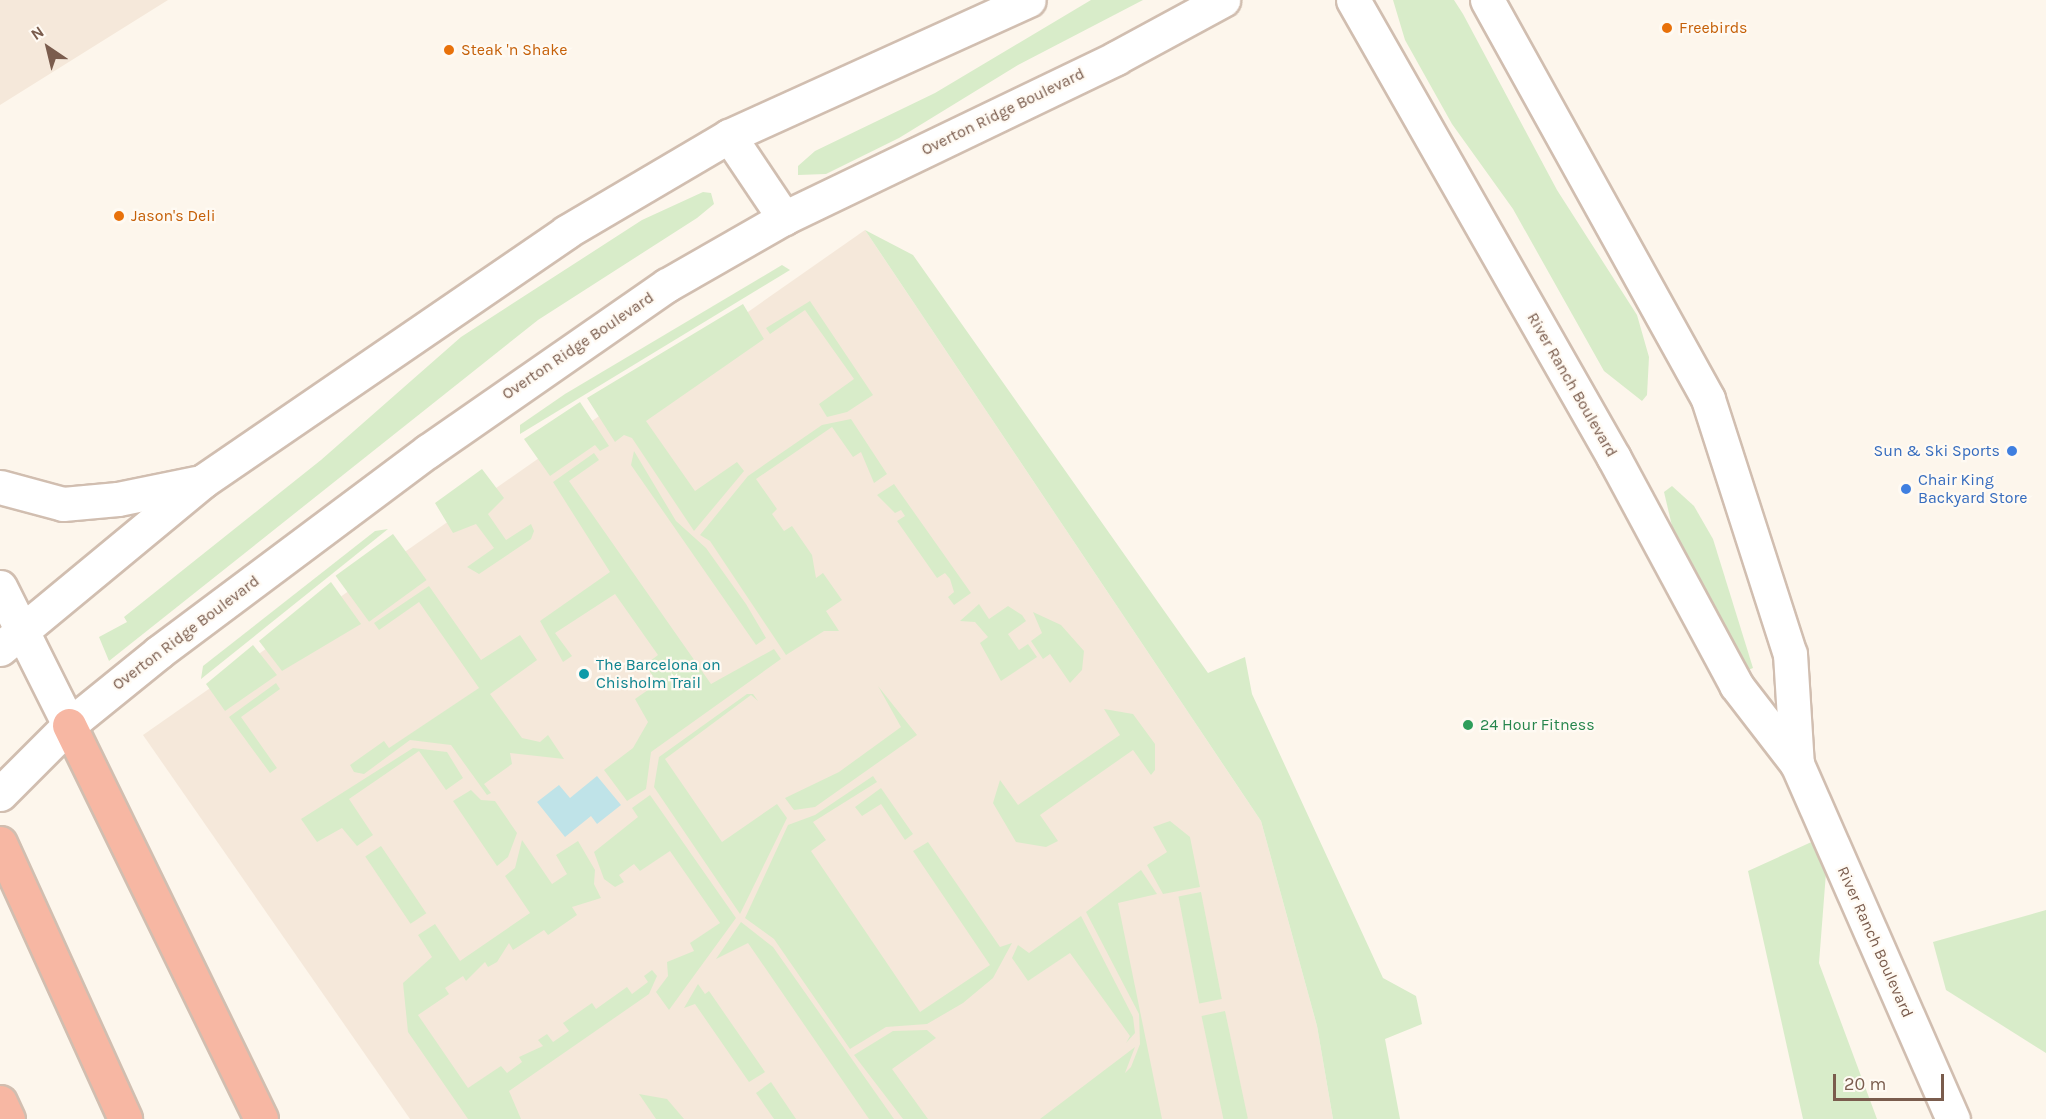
<!DOCTYPE html>
<html>
<head>
<meta charset="utf-8">
<style>
	body { margin:0 }
	#map { position:relative; width:2046px; height:1119px; overflow:hidden; background:#fdf6ec; font-family:Karla,sans-serif }
	div>[style] { position:absolute }
	[style*='--x'] { left:calc(var(--x)*1px); top:calc(var(--y)*1px); width:calc(var(--w)*1px); rotate:calc(var(--a)*1deg) }
	.residential>* { inset:0; background:#f5e8da }
	.green>* { inset:0; background:#d8ecc9; transform-origin:0 0 }
	.water>* { inset:0; background:#bfe3e8 }
	.roads { filter:drop-shadow(2px 0 #d1beb0) drop-shadow(-2px 0 #d1beb0) drop-shadow(0 2px #d1beb0) drop-shadow(0 -2px #d1beb0) }
	.street>* { height:33px; margin:-16.5px; padding:0 16.5px; transform-origin:16.5px; border-radius:16.5px; background:#fff }
	.secondary>* { height:33px; margin:-16.5px; padding:0 16.5px; transform-origin:16.5px; border-radius:16.5px; background:#fff }
	.highway>* { height:33px; margin:-16.5px; padding:0 16.5px; transform-origin:16.5px; border-radius:16.5px; background:#f7b7a3 }
	.dots>* { width:16px; height:16px; translate:-50% -50%; box-sizing:border-box; border:3px solid #fffaf3; border-radius:50% }
	span { translate:-50% -50%; white-space:nowrap; text-align:center; line-height:1.15; -webkit-text-stroke:4.5px #fffaf3; paint-order:stroke }
	.food-label { font-size:16px; color:#c56008 }
	.left { translate:0 -50%; text-align:left }
	.street-label { font-size:16px; color:#7a5c4d }
	.shop-label { font-size:16px; color:#366cbe }
	.right { translate:-100% -50%; text-align:right }
	.culture-label { font-size:16px; color:#0d838f }
	.leisure-label { font-size:16px; color:#27864d }
	.north { position:absolute; left:18px; top:18px; width:60px; height:60px; -webkit-text-stroke:4px #fffaf3; paint-order:stroke; rotate:325deg; font-size:16px; font-weight:700; line-height:24px; text-align:center; color:#7a5c4d }
	.north::after { content:''; display:block; margin:auto; width:21px; height:27px; background:#7a5c4d; clip-path:polygon(50% 0,100% 100%,50% 72%,0 100%) }
	.scale { position:absolute; left:1833px; top:1074px; width:111px; height:27px; box-sizing:border-box; border:3px solid #7a5c4d; border-top:0; padding-left:8px; font-size:18px; line-height:21px; white-space:nowrap; color:#7a5c4d; -webkit-text-stroke:4px #fffaf3; paint-order:stroke }
</style>
</head>
<body>
<div id="map">
	<div class="residential">
		<div style="clip-path:polygon(0 0,168px 0,0 105px)"></div>
		<div style="clip-path:polygon(865px 230px,1261px 821px,1317px 1026px,1333px 1119px,410px 1119px,143px 735px)"></div>
	</div>
	<div class="green">
		<div style="clip-path:polygon(1091px 0,1143px 0,1018px 65px,899px 138px,826px 174px,798px 175px,798px 166px,815px 151px,935px 93px)"></div>
		<div style="clip-path:polygon(1393px 0,1454px 0,1463px 14px,1557px 190px,1637px 315px,1649px 357px,1647px 395px,1642px 401px,1604px 371px,1513px 209px,1452px 124px,1405px 40px)"></div>
		<div style="clip-path:polygon(703px 192px,711px 193px,714px 204px,697px 218px,538px 320px,109px 661px,99px 637px,127px 622px,124px 617px,321px 460px,461px 337px,642px 220px)"></div>
		<div style="clip-path:polygon(865px 230px,913px 255px,1208px 673px,1245px 657px,1252px 694px,1383px 978px,1416px 996px,1422px 1024px,1385px 1039px,1400px 1119px,1333px 1119px,1317px 1026px,1261px 821px)"></div>
		<div style="clip-path:polygon(782px 265px,790px 270px,520px 434px,520px 425px,565px 394px)"></div>
		<div style="clip-path:polygon(810px 301px,873px 395px,847px 412px,827px 417px,819px 404px,854px 379px,805px 310px,770px 334px,766px 328px)"></div>
		<div style="clip-path:polygon(743px 304px,764px 339px,646px 421px,695px 491px,737px 462px,744px 471px,694px 531px,632px 438px,624px 435px,615px 442px,587px 398px)"></div>
		<div style="clip-path:polygon(580px 402px,609px 446px,600px 451px,595px 445px,550px 476px,524px 439px)"></div>
		<div style="clip-path:polygon(851px 419px,887px 474px,874px 483px,861px 452px,853px 457px,832px 427px,756px 479px,777px 509px,772px 514px,784px 531px,792px 526px,812px 555px,816px 578px,823px 573px,842px 600px,826px 611px,839px 631px,824px 631px,786px 655px,710px 541px,700px 535px,748px 476px,822px 425px)"></div>
		<div style="clip-path:polygon(634px 451px,676px 521px,706px 548px,746px 604px,766px 638px,756px 645px,631px 465px)"></div>
		<div style="clip-path:polygon(594px 453px,599px 460px,569px 481px,711px 684px,774px 649px,781px 659px,651px 752px,646px 789px,627px 801px,604px 770px,633px 748px,648px 722px,635px 699px,658px 683px,645px 665px,658px 655px,615px 594px,555px 633px,572px 656px,563px 662px,540px 621px,610px 572px,553px 482px)"></div>
		<div style="clip-path:polygon(482px 469px,504px 498px,488px 514px,506px 540px,531px 524px,534px 531px,531px 539px,479px 574px,467px 567px,494px 548px,476px 524px,453px 533px,435px 503px)"></div>
		<div style="clip-path:polygon(894px 484px,971px 593px,954px 605px,948px 597px,954px 592px,950px 579px,945px 573px,937px 578px,897px 521px,905px 516px,901px 510px,895px 513px,877px 495px)"></div>
		<div style="clip-path:polygon(1672px 486px,1694px 506px,1713px 539px,1753px 668px,1748px 670px,1672px 526px,1664px 492px)"></div>
		<div style="clip-path:polygon(388px 529px,201px 679px,203px 666px,375px 531px)"></div>
		<div style="left:393px;top:534px;width:57px;height:71px;rotate:54deg"></div>
		<div style="clip-path:polygon(331px 582px,361px 624px,282px 671px,259px 641px)"></div>
		<div style="clip-path:polygon(429px 586px,481px 660px,520px 635px,537px 660px,490px 694px,522px 738px,540px 742px,548px 735px,564px 759px,510px 753px,512px 764px,484px 784px,491px 793px,487px 795px,451px 745px,410px 740px,364px 774px,354px 772px,350px 765px,384px 741px,389px 748px,479px 688px,419px 602px,379px 630px,374px 623px)"></div>
		<div style="clip-path:polygon(979px 604px,989px 619px,1008px 606px,1022px 615px,1026px 621px,1008px 634px,1019px 650px,1028px 644px,1037px 657px,1001px 681px,980px 643px,988px 637px,975px 622px,960px 621px)"></div>
		<div style="clip-path:polygon(1033px 612px,1061px 625px,1084px 651px,1082px 670px,1070px 683px,1050px 654px,1043px 659px,1031px 641px,1042px 633px)"></div>
		<div style="clip-path:polygon(253px 645px,277px 675px,225px 711px,206px 684px)"></div>
		<div style="clip-path:polygon(276px 683px,280px 689px,241px 717px,277px 768px,270px 773px,229px 717px)"></div>
		<div style="clip-path:polygon(878px 686px,917px 735px,815px 807px,794px 810px,785px 798px,839px 772px,901px 727px)"></div>
		<div style="clip-path:polygon(747px 694px,753px 694px,758px 701px,751px 695px,665px 759px,722px 842px,777px 804px,787px 818px,740px 914px,654px 787px,659px 757px)"></div>
		<div style="clip-path:polygon(1104px 709px,1133px 714px,1155px 744px,1155px 770px,1151px 775px,1133px 750px,1040px 815px,1058px 841px,1046px 847px,1016px 842px,993px 803px,1000px 780px,1018px 805px,1120px 735px)"></div>
		<div style="clip-path:polygon(413px 748px,447px 752px,463px 778px,446px 790px,419px 751px,349px 799px,373px 835px,357px 846px,342px 828px,317px 842px,301px 819px)"></div>
		<div style="clip-path:polygon(873px 776px,877px 782px,813px 822px,826px 840px,811px 851px,920px 1012px,990px 965px,913px 851px,928px 842px,1000px 947px,1012px 943px,993px 978px,963px 1003px,927px 1024px,886px 1027px,850px 1049px,774px 939px,745px 918px,788px 825px,815px 815px)"></div>
		<div style="clip-path:polygon(881px 788px,913px 834px,905px 840px,881px 804px,862px 816px,855px 807px)"></div>
		<div style="clip-path:polygon(471px 790px,481px 800px,495px 801px,517px 833px,508px 857px,497px 866px,453px 801px)"></div>
		<div style="clip-path:polygon(650px 795px,736px 918px,669px 1010px,656px 992px,668px 976px,667px 962px,694px 951px,690px 943px,720px 923px,670px 851px,640px 871px,634px 864px,619px 875px,624px 882px,615px 887px,604px 879px,594px 852px,638px 817px,632px 808px)"></div>
		<div style="clip-path:polygon(1170px 821px,1190px 837px,1200px 887px,1163px 894px,1147px 865px,1167px 852px,1153px 827px)"></div>
		<div style="clip-path:polygon(1829px 834px,1819px 963px,1877px 1119px,1803px 1119px,1748px 871px)"></div>
		<div style="clip-path:polygon(522px 840px,552px 884px,567px 874px,556px 855px,578px 841px,595px 870px,594px 884px,601px 898px,572px 907px,577px 915px,548px 935px,544px 930px,513px 950px,509px 943px,497px 962px,488px 967px,485px 962px,466px 981px,463px 976px,445px 988px,449px 994px,418px 1015px,468px 1088px,501px 1066px,507px 1073px,522px 1062px,519px 1057px,543px 1046px,538px 1040px,547px 1034px,553px 1042px,569px 1031px,563px 1023px,592px 1003px,596px 1009px,627px 987px,632px 994px,648px 982px,644px 976px,652px 970px,657px 976px,649px 994px,509px 1091px,521px 1119px,468px 1119px,408px 1032px,403px 983px,432px 957px,418px 935px,435px 924px,460px 961px,530px 913px,505px 876px,515px 868px)"></div>
		<div style="left:381px;top:846px;width:81px;height:19px;rotate:56deg"></div>
		<div style="clip-path:polygon(1141px 870px,1157px 894px,1118px 903px,1162px 1119px,1040px 1119px,1135px 1047px,1125px 1073px,1131px 1067px,1140px 1044px,1139px 1014px,1086px 912px)"></div>
		<div style="left:1201px;top:892px;width:109px;height:23px;rotate:79deg"></div>
		<div style="clip-path:polygon(2046px 910px,2046px 1053px,1946px 990px,1933px 942px)"></div>
		<div style="clip-path:polygon(1081px 916px,1133px 1017px,1135px 1033px,1126px 1043px,1130px 1036px,1070px 953px,1028px 981px,1012px 958px,1018px 945px,1029px 953px)"></div>
		<div style="clip-path:polygon(741px 922px,773px 947px,894px 1119px,869px 1119px,748px 943px,716px 959px)"></div>
		<div style="clip-path:polygon(698px 984px,705px 994px,709px 991px,765px 1072px,749px 1082px,695px 1004px,684px 1008px)"></div>
		<div style="left:1225px;top:1011px;width:110px;height:24px;rotate:78deg"></div>
		<div style="clip-path:polygon(927px 1030px,936px 1038px,892px 1069px,928px 1119px,903px 1119px,854px 1055px,893px 1031px)"></div>
		<div style="clip-path:polygon(771px 1082px,796px 1119px,774px 1119px,756px 1093px)"></div>
		<div style="clip-path:polygon(639px 1094px,667px 1099px,684px 1119px,656px 1119px)"></div>
	</div>
	<div class="water">
		<div style="clip-path:polygon(597px 776px,621px 805px,597px 824px,591px 816px,565px 837px,537px 802px,559px 785px,570px 798px)"></div>
	</div>
	<div class="roads">
		<div class="street">
			<div style="--x:1353;--y:0;--w:527;--a:60.32"></div>
			<div style="--x:1614;--y:458;--w:258;--a:61.7"></div>
			<div style="--x:1736;--y:685;--w:100;--a:52.3"></div>
			<div style="--x:1797;--y:764;--w:388;--a:66.3"></div>
			<div style="--x:1487;--y:0;--w:456;--a:61"></div>
			<div style="--x:1708;--y:399;--w:268;--a:72.2"></div>
			<div style="--x:1790;--y:654;--w:110;--a:86.4"></div>
		</div>
		<div class="secondary">
			<div style="--x:729;--y:136;--w:99;--a:56.1"></div>
			<div style="--x:0;--y:487;--w:65;--a:15.1"></div>
			<div style="--x:63;--y:504;--w:55;--a:-5.2"></div>
			<div style="--x:118;--y:499;--w:80;--a:-11.6"></div>
			<div style="--x:0;--y:587;--w:154;--a:63.4"></div>
			<div style="--x:0;--y:649;--w:264;--a:-39.6"></div>
			<div style="--x:203;--y:481;--w:440;--a:-34.4"></div>
			<div style="--x:566;--y:232;--w:189;--a:-30.5"></div>
			<div style="--x:729;--y:136;--w:329;--a:-24.4"></div>
			<div style="--x:0;--y:794;--w:98;--a:-45"></div>
			<div style="--x:69;--y:725;--w:116;--a:-39"></div>
			<div style="--x:159;--y:652;--w:336;--a:-36.8"></div>
			<div style="--x:428;--y:451;--w:291;--a:-34.8"></div>
			<div style="--x:667;--y:285;--w:135;--a:-29.8"></div>
			<div style="--x:784;--y:218;--w:369;--a:-25.7"></div>
			<div style="--x:1116;--y:58;--w:122;--a:-28.5"></div>
		</div>
		<div class="highway">
			<div style="--x:69;--y:725;--w:438;--a:64"></div>
			<div style="--x:0;--y:843;--w:303;--a:65.6"></div>
			<div style="--x:0;--y:1102;--w:19;--a:65"></div>
		</div>
	</div>
	<div class="dots">
		<div style="left:1667px;top:28px;background:#e8710a"></div>
		<div style="left:449px;top:50px;background:#e8710a"></div>
		<div style="left:119px;top:216px;background:#e8710a"></div>
		<div style="left:2012px;top:451px;background:#3f7fe0"></div>
		<div style="left:1906px;top:489px;background:#3f7fe0"></div>
		<div style="left:584px;top:674px;background:#0f9aa8"></div>
		<div style="left:1468px;top:725px;background:#2e9e5b"></div>
	</div>
	<div class="food-label">
		<span class="left" style="left:1679px;top:28px">Freebirds</span>
		<span class="left" style="left:461px;top:50px">Steak 'n Shake</span>
		<span class="left" style="left:131px;top:216px">Jason's Deli</span>
	</div>
	<div class="street-label">
		<span style="left:1003px;top:112px;rotate:-26deg">Overton Ridge Boulevard</span>
		<span style="left:578px;top:346px;rotate:-34deg">Overton Ridge Boulevard</span>
		<span style="left:1572px;top:385px;rotate:60deg">River Ranch Boulevard</span>
		<span style="left:186px;top:633px;rotate:-37deg">Overton Ridge Boulevard</span>
		<span style="left:1875px;top:942px;rotate:66deg">River Ranch Boulevard</span>
	</div>
	<div class="shop-label">
		<span class="right" style="left:2000px;top:451px">Sun &amp; Ski Sports</span>
		<span class="left" style="left:1918px;top:489px">Chair King<br>Backyard Store</span>
	</div>
	<div class="culture-label">
		<span class="left" style="left:596px;top:674px">The Barcelona on<br>Chisholm Trail</span>
	</div>
	<div class="leisure-label">
		<span class="left" style="left:1480px;top:725px">24 Hour Fitness</span>
	</div>
	<div class="north">N</div>
	<div class="scale">20 m</div>
</div>
</body>
</html>
